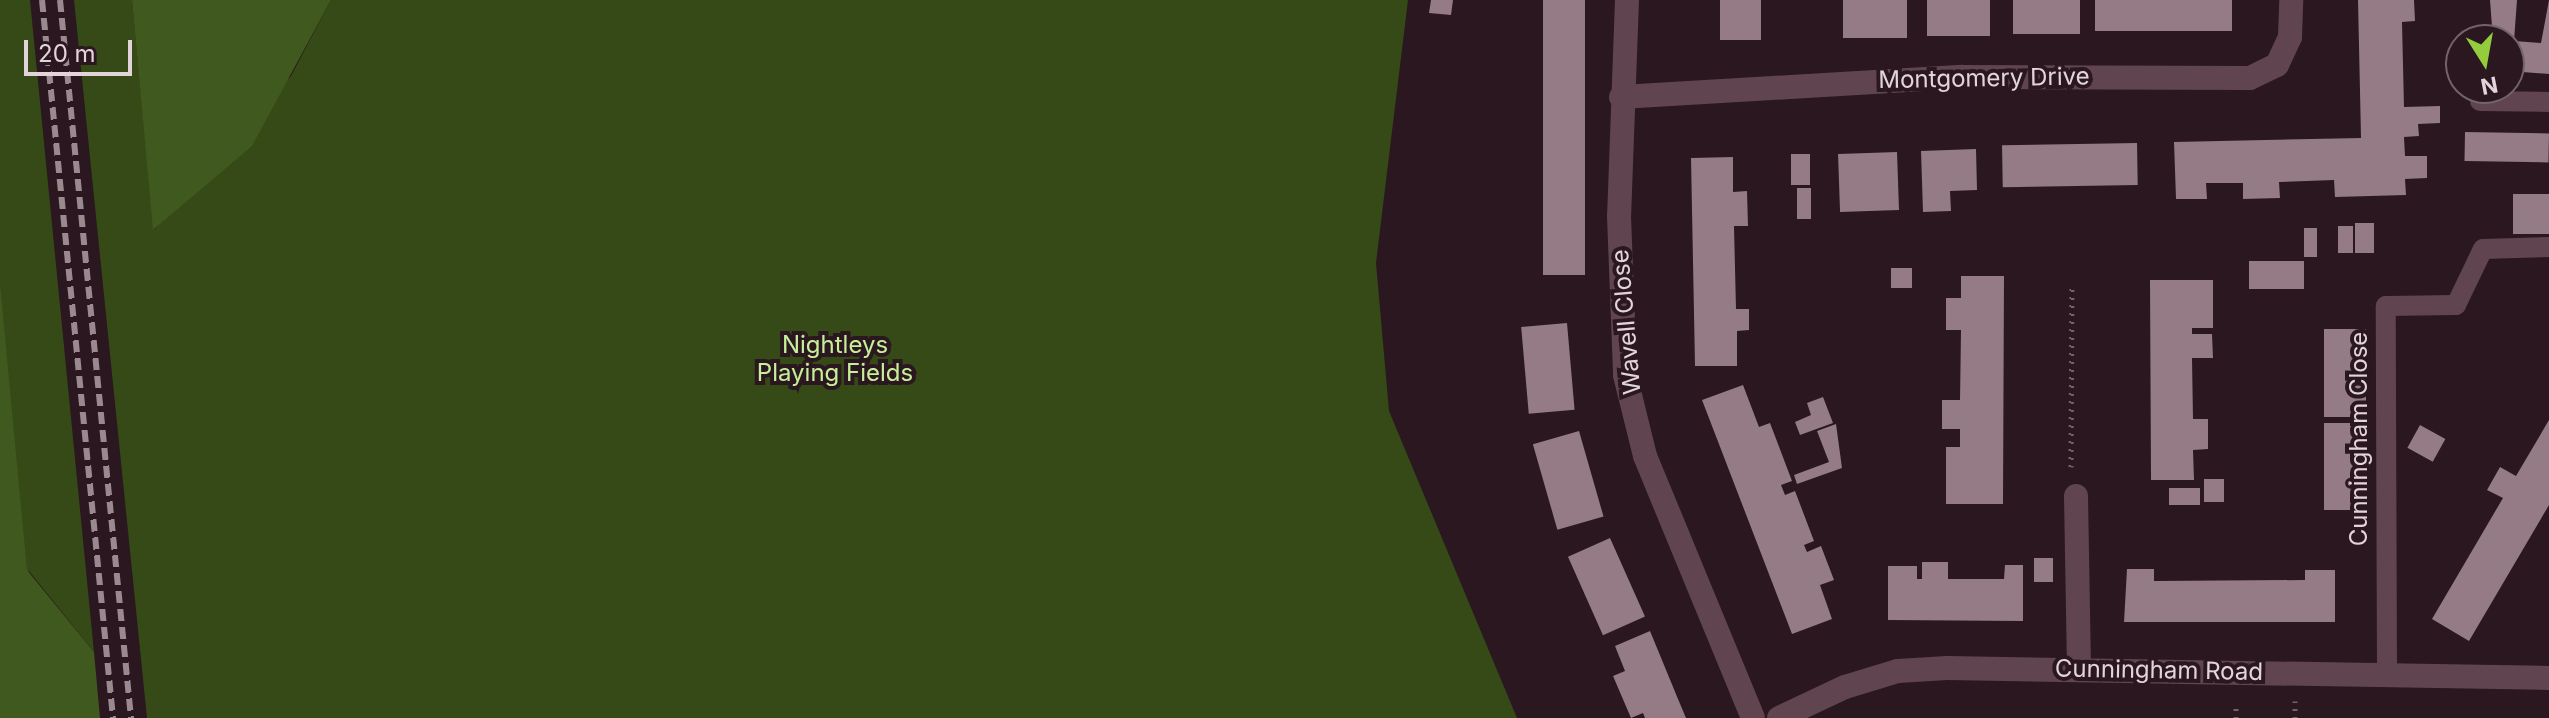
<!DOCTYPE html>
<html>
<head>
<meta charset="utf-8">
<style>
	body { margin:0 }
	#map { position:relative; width:2549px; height:718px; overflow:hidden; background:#2a171f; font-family:Inter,sans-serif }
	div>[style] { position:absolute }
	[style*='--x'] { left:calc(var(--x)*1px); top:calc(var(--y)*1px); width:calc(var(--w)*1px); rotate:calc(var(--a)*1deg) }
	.green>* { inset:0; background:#354a16 }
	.forest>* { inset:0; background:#40591e }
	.building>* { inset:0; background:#947b85; transform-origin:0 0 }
	.path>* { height:5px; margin-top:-2.5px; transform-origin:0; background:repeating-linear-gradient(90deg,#736269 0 2px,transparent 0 8px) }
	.lane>* { height:20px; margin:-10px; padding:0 10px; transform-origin:10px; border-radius:10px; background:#604550 }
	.street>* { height:24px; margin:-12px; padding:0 12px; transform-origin:12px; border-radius:12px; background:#604550 }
	.rail>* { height:6px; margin-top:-3px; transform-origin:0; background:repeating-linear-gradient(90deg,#9a8a90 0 12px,transparent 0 18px) }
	span { translate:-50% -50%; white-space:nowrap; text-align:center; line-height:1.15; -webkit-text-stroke:8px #2a171f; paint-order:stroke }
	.street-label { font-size:24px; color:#e2d4d9 }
	.park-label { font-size:24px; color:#c7ef99 }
	.north { position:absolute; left:2445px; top:24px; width:80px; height:80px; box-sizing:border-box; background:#2a171f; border:2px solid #746369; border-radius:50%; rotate:169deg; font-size:22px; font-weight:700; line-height:32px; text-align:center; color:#e2d4d9 }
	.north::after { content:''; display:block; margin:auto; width:28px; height:36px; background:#93cc3d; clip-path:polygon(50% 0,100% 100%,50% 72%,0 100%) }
	.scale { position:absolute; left:24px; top:40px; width:108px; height:36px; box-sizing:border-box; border:4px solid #e2d4d9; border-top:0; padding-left:10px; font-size:24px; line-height:28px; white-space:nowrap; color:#e2d4d9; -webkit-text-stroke:6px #2a171f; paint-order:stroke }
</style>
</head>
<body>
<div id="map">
	<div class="green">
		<div style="clip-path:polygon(0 0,30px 0,94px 652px,29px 571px,0 718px)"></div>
		<div style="clip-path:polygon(74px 0,132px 0,154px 230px,291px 76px,331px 0,1408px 0,1376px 263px,1389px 411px,1517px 718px,147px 718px)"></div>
	</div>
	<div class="forest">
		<div style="clip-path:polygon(132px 0,331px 0,252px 146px,153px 230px)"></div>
		<div style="clip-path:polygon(0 284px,27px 570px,94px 652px,100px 718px,0 718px)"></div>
	</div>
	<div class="building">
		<div style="clip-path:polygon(1431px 0,1453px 0,1451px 15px,1429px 13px)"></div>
		<div style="left:1543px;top:0;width:42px;height:275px"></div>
		<div style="left:1720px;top:0;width:41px;height:40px"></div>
		<div style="left:1843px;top:0;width:64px;height:38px"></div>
		<div style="left:1927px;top:0;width:63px;height:36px"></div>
		<div style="left:2013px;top:0;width:67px;height:34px"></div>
		<div style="left:2095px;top:0;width:137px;height:31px"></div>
		<div style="clip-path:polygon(2358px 0,2414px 0,2415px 21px,2402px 22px,2404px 107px,2440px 106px,2440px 123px,2418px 124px,2419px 136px,2404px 137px,2405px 156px,2427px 156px,2427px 178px,2405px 179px,2406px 195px,2335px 197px,2334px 180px,2279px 182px,2280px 198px,2243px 199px,2243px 183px,2206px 183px,2207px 199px,2176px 199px,2174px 142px,2361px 138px)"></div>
		<div style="clip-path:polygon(2490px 0,2517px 0,2514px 41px,2541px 43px,2549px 0,2549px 74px,2509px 71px,2509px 40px,2493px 40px)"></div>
		<div style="left:2465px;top:132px;width:84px;height:29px;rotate:1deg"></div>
		<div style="left:2137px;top:143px;width:42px;height:135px;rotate:89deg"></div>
		<div style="clip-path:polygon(1976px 149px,1977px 190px,1950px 191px,1951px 211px,1923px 212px,1921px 151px)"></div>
		<div style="left:1897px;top:152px;width:58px;height:59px;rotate:88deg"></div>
		<div style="left:1791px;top:154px;width:19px;height:31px"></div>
		<div style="clip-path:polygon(1733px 157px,1733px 192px,1747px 191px,1748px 226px,1734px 226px,1736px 309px,1749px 309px,1749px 330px,1737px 331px,1737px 366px,1695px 366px,1691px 158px)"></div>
		<div style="left:1797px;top:188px;width:14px;height:31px"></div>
		<div style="left:2513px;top:194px;width:36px;height:40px"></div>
		<div style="left:2355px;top:223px;width:19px;height:30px"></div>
		<div style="left:2353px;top:226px;width:27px;height:15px;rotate:90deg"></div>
		<div style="left:2304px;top:228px;width:13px;height:29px"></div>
		<div style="left:2249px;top:261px;width:55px;height:28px"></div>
		<div style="left:1912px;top:268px;width:20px;height:21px;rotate:90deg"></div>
		<div style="clip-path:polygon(1961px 276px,2004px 276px,2003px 504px,1946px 504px,1946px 447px,1960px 447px,1960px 429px,1942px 429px,1942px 400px,1960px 400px,1961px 330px,1946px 330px,1946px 298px,1961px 298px)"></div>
		<div style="clip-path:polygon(2150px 280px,2213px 280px,2213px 328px,2192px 328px,2192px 334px,2212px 334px,2213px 358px,2192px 358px,2193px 419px,2208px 419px,2208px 449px,2193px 450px,2194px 480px,2151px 480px)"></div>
		<div style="left:1567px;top:323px;width:87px;height:46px;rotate:85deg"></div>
		<div style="left:2324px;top:329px;width:42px;height:88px"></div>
		<div style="clip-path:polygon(1743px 385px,1759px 427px,1770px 423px,1792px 481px,1781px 485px,1785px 495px,1795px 491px,1814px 541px,1804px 545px,1807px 552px,1821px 546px,1834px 580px,1820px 585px,1832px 619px,1792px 634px,1702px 400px)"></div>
		<div style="clip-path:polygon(1823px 397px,1833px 423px,1800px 435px,1795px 422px,1811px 415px,1807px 403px)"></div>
		<div style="clip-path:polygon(2549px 420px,2549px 505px,2469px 641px,2432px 619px,2503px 498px,2487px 490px,2500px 467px,2516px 476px)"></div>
		<div style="left:2324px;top:423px;width:42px;height:87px"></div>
		<div style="clip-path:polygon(1836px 424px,1842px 468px,1797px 484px,1794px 475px,1829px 462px,1817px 431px)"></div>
		<div style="left:2420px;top:425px;width:29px;height:26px;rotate:29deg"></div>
		<div style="left:1579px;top:431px;width:89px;height:48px;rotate:74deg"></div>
		<div style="left:2204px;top:479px;width:20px;height:23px"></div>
		<div style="left:2200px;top:488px;width:17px;height:31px;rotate:90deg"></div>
		<div style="left:1610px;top:538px;width:86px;height:46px;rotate:66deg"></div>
		<div style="left:2034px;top:558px;width:19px;height:24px"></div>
		<div style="clip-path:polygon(1922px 562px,1948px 562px,1948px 579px,2004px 579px,2005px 565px,2023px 565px,2023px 621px,1888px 620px,1888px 566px,1917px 566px,1917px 579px,1922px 579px)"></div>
		<div style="clip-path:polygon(2127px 569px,2154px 569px,2154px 581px,2305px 580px,2305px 570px,2335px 570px,2335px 622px,2124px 622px)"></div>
		<div style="clip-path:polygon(1650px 631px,1678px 699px,1686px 718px,1645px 718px,1643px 713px,1631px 718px,1613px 676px,1625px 671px,1615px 646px)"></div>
	</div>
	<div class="path">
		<div style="--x:2071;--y:467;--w:179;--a:-89.7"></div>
		<div style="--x:2236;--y:718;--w:15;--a:-90"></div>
		<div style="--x:2295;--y:718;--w:17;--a:-90"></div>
	</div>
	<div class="lane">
		<div style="--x:2480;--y:101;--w:69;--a:0.8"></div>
		<div style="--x:2387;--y:674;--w:368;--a:-90.2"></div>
		<div style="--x:2386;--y:306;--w:70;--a:-0.8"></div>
		<div style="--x:2456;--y:305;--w:62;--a:-64.3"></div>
		<div style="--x:2483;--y:249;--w:66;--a:-1.7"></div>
	</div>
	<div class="street">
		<div style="--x:1627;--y:0;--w:216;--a:92.1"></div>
		<div style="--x:1619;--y:216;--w:159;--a:87.8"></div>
		<div style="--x:1625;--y:375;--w:83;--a:76.1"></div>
		<div style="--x:1645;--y:456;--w:283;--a:67.6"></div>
		<div style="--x:1621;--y:97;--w:342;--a:-3.4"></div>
		<div style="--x:1962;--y:77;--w:288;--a:0.2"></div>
		<div style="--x:2250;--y:78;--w:30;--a:-26"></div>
		<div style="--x:2277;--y:65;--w:31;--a:-65"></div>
		<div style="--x:2290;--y:37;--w:37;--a:-88"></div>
		<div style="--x:2076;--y:496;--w:172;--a:89"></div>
		<div style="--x:1779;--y:718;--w:73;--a:-25.2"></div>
		<div style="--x:1845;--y:687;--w:55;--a:-16.8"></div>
		<div style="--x:1898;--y:671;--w:49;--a:-3.5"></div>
		<div style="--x:1947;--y:668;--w:602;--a:0.95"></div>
	</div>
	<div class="rail">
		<div style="--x:42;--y:0;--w:722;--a:84.35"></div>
		<div style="--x:60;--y:0;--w:722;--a:84.35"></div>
	</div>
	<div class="street-label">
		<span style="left:1984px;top:78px;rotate:-1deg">Montgomery Drive</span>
		<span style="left:1626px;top:322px;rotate:-95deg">Wavell Close</span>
		<span style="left:2359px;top:439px;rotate:-90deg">Cunningham Close</span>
		<span style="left:2159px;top:670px;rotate:1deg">Cunningham Road</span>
	</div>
	<div class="park-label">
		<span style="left:835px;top:359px">Nightleys<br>Playing Fields</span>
	</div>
	<div class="north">N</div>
	<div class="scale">20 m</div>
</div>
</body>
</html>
